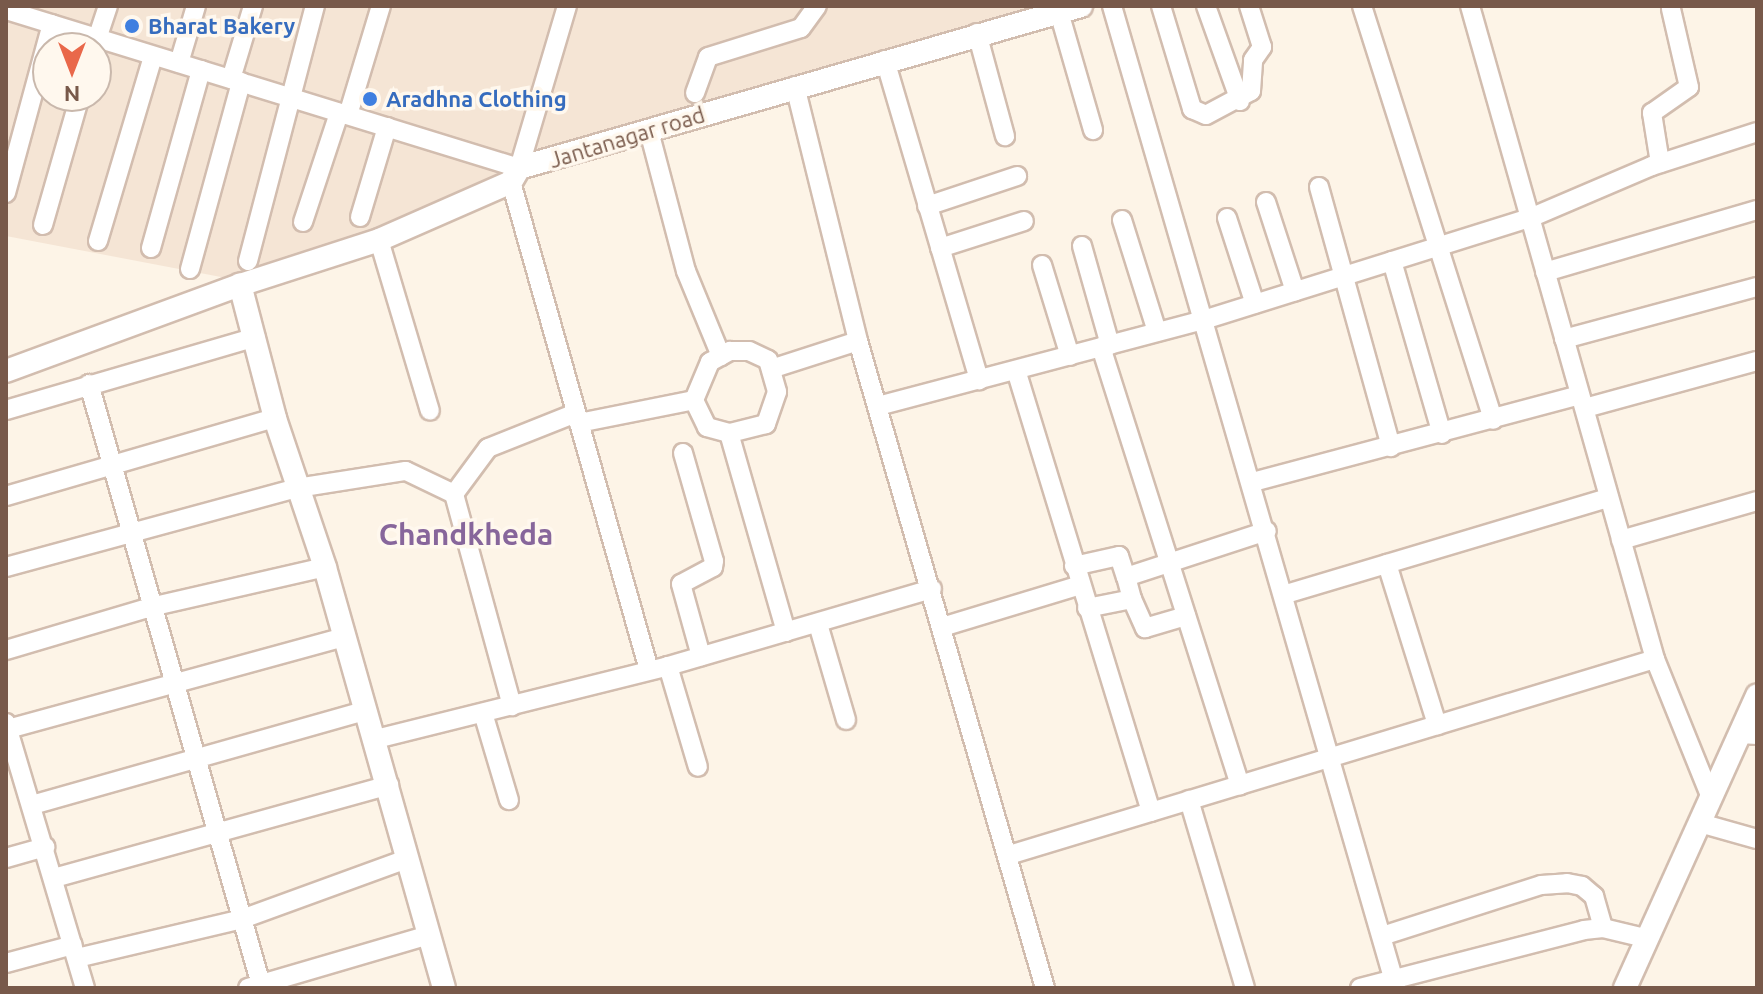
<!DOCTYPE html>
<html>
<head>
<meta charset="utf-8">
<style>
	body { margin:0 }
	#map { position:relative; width:1763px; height:994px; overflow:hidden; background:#fdf4e7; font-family:Ubuntu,sans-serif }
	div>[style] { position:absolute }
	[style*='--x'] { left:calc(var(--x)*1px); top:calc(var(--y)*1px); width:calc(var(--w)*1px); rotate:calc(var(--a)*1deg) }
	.residential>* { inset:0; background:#f5e5d5 }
	.roads { filter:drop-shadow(2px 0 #d2bdaf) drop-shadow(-2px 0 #d2bdaf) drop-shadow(0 2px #d2bdaf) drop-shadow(0 -2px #d2bdaf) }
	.minor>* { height:18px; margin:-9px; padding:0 9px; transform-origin:9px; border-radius:9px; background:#fff }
	.tertiary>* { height:22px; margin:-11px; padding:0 11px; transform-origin:11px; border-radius:11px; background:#fff }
	.dots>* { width:22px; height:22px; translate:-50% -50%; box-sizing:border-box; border:4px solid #fff8ee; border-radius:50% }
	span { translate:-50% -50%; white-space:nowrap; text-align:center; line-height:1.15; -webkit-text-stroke:7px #fff8ee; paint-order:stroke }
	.shop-label { font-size:22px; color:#366cbe; font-weight:700 }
	.left { translate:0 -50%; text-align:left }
	.street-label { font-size:22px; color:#78594a }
	.district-label { font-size:30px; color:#87669b; font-weight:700 }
	.frame { position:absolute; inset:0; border:8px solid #78594a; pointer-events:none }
	.north { position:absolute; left:32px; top:32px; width:80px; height:80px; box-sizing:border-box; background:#fff8ee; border:2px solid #c9b8ac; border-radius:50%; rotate:180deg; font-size:22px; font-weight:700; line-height:32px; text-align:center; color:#78594a }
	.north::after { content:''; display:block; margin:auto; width:28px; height:36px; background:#e9684a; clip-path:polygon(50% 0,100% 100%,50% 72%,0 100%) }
</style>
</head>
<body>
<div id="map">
	<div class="residential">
		<div style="clip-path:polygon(evenodd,6px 6px,1066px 6px,532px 158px,378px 234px,242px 281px,6px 236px,6px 6px,48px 48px,96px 48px,96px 96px,48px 96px,48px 48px)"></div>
	</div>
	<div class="roads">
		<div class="minor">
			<div style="--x:1112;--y:6;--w:1022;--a:73.87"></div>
			<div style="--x:1161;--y:6;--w:108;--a:73.2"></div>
			<div style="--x:1192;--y:109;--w:15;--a:23"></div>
			<div style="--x:1206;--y:115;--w:51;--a:-28.1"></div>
			<div style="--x:1251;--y:91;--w:31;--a:-86"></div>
			<div style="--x:1253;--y:60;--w:16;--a:-55"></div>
			<div style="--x:1262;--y:47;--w:43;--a:-107.6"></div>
			<div style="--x:1206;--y:6;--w:101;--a:70.3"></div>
			<div style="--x:1362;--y:6;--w:434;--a:72.4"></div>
			<div style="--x:6;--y:10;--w:537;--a:17.12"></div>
			<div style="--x:519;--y:168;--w:169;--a:-73.5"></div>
			<div style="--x:1059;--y:12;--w:123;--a:73.9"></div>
			<div style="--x:977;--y:33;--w:107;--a:74.8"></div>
			<div style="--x:94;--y:48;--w:44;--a:-71.6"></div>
			<div style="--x:885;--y:60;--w:334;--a:73.6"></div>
			<div style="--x:179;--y:63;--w:59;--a:-73.4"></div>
			<div style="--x:231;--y:79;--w:76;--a:-73.2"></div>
			<div style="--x:795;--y:86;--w:263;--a:76.1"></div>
			<div style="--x:858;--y:341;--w:673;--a:73.88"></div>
			<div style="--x:695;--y:93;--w:38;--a:-70"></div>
			<div style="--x:708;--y:57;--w:97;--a:-17.3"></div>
			<div style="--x:801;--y:28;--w:27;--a:-54"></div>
			<div style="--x:348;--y:115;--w:114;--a:-73.2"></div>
			<div style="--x:649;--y:131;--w:145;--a:75.2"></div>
			<div style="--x:686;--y:271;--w:92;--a:67.6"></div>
			<div style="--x:1660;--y:163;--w:51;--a:-99.1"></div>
			<div style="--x:1652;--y:113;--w:45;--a:-35.1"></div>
			<div style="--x:1689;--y:87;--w:80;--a:-103"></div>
			<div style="--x:511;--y:182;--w:507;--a:74.21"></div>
			<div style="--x:1319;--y:187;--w:270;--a:74.5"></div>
			<div style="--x:6;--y:193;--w:175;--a:-74.8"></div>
			<div style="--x:1266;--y:202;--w:94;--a:72"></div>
			<div style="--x:927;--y:206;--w:95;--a:-18.4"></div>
			<div style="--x:360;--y:217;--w:94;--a:-73.3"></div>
			<div style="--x:1227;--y:218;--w:90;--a:72"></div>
			<div style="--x:1122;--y:220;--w:117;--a:72.6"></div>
			<div style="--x:303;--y:222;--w:115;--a:-71.7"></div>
			<div style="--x:43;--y:225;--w:134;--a:-74"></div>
			<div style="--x:379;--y:240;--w:178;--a:73.4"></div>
			<div style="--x:98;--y:241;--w:193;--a:-73.4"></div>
			<div style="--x:1082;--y:246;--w:103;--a:74.2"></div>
			<div style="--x:151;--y:248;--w:185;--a:-74.3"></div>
			<div style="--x:940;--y:248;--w:88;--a:-17.8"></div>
			<div style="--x:248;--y:261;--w:264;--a:-75.3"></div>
			<div style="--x:1392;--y:261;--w:180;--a:73.9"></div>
			<div style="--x:1042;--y:265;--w:95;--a:72.9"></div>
			<div style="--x:190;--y:269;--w:194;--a:-74.7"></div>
			<div style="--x:1545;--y:272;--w:221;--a:-16.3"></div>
			<div style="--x:1564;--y:339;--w:200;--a:-15.1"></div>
			<div style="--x:1101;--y:347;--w:460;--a:72.4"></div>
			<div style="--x:730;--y:351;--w:19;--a:0"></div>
			<div style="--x:749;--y:351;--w:21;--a:25"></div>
			<div style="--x:768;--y:360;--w:33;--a:74"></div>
			<div style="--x:777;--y:392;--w:34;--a:109"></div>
			<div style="--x:766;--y:424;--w:38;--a:166"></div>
			<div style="--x:729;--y:433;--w:23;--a:-165"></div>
			<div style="--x:707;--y:427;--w:30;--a:-116"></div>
			<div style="--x:694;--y:400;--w:41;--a:-67.2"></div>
			<div style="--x:710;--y:362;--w:23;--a:-29"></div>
			<div style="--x:771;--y:369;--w:91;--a:-17.8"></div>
			<div style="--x:1016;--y:370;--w:462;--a:73"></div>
			<div style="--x:89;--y:384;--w:628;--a:74.02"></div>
			<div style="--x:878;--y:406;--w:340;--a:-14.8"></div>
			<div style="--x:1207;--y:319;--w:338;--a:-17.4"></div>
			<div style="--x:1530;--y:218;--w:220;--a:-105.8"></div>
			<div style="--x:1585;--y:408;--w:178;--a:-15.3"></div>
			<div style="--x:6;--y:410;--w:260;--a:-16.3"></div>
			<div style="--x:579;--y:423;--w:117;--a:-11.3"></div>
			<div style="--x:729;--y:433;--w:207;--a:74"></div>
			<div style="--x:683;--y:453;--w:112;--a:74"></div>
			<div style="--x:714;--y:561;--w:6;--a:99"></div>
			<div style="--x:713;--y:567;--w:36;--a:152"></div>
			<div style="--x:681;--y:584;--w:75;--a:74.5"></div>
			<div style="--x:1253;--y:482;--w:338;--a:-14.9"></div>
			<div style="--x:454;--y:494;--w:57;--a:-53.5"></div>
			<div style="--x:488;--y:448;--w:95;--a:-21.7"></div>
			<div style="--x:6;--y:496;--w:280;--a:-16.2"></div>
			<div style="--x:1621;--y:540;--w:141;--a:-16"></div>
			<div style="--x:1387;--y:564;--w:169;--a:72.7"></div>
			<div style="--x:1074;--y:566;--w:46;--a:-12.5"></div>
			<div style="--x:1119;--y:556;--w:22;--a:72"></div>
			<div style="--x:6;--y:567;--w:302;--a:-15.2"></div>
			<div style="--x:297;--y:488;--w:110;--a:-8.9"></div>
			<div style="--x:406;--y:471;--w:53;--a:25.6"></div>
			<div style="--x:454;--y:494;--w:220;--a:74.7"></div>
			<div style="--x:1286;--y:594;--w:337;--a:-16.6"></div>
			<div style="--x:1132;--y:599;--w:32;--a:66"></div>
			<div style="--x:1145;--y:628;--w:43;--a:-16.3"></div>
			<div style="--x:1087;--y:608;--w:46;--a:-11.3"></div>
			<div style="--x:1132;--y:599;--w:23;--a:-105"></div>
			<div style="--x:1126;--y:577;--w:148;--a:-18.1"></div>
			<div style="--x:818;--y:624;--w:100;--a:73.7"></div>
			<div style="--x:942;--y:627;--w:144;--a:-16.9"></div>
			<div style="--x:6;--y:650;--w:155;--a:-16.5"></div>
			<div style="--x:155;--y:606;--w:174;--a:-12.9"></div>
			<div style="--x:1655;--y:659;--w:458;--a:-105.8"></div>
			<div style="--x:1530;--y:218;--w:133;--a:-23.1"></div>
			<div style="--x:1652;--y:166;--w:110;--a:-17.9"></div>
			<div style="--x:668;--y:666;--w:105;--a:73.5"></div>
			<div style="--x:483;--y:713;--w:91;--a:73.4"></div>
			<div style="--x:6;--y:723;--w:277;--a:73.4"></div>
			<div style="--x:8;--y:729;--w:349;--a:-15.3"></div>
			<div style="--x:1741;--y:734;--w:16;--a:4"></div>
			<div style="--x:376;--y:739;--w:301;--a:-14"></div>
			<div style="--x:668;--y:666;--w:275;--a:-16.3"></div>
			<div style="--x:1189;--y:800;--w:196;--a:73.4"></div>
			<div style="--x:32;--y:805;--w:348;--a:-15.8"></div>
			<div style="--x:1700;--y:823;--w:59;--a:15.7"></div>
			<div style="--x:1009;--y:855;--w:675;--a:-16.88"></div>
			<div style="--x:1655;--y:659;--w:147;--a:68"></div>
			<div style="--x:6;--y:858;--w:41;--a:-15.8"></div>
			<div style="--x:54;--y:878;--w:348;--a:-15.5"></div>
			<div style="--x:1382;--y:936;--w:167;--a:-17.8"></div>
			<div style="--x:1541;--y:885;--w:26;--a:-4"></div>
			<div style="--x:1567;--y:883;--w:15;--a:11"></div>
			<div style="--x:1582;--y:886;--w:16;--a:40"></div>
			<div style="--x:1594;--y:896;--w:33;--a:74"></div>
			<div style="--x:77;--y:958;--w:170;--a:-13.3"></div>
			<div style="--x:242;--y:919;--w:176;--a:-20"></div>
			<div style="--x:6;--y:963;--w:69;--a:-15"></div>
			<div style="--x:248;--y:988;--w:189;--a:-16.3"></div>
			<div style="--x:1360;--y:988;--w:231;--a:-14.5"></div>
			<div style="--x:1584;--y:930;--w:19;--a:-6"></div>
			<div style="--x:1603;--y:928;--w:43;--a:13.4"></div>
		</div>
		<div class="tertiary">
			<div style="--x:6;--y:371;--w:249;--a:-20.2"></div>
			<div style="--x:444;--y:988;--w:437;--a:-105.8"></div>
			<div style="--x:325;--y:567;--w:157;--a:-108.6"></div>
			<div style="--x:275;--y:418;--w:138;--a:-104.7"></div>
			<div style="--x:240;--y:285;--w:146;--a:-17.9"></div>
			<div style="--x:379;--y:240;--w:144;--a:-23.7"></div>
			<div style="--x:511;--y:182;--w:16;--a:-60"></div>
			<div style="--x:519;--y:168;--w:585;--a:-16.08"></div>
			<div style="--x:1625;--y:988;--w:321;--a:-65.7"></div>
		</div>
	</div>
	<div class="dots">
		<div style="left:132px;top:26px;background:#3f7fe0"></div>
		<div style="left:370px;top:99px;background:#3f7fe0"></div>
	</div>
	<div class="shop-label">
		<span class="left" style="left:148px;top:26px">Bharat Bakery</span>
		<span class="left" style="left:386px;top:99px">Aradhna Clothing</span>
	</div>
	<div class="street-label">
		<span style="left:627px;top:137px;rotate:-17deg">Jantanagar road</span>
	</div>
	<div class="district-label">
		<span style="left:466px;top:534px">Chandkheda</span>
	</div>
	<div class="frame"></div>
	<div class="north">N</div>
</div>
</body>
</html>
